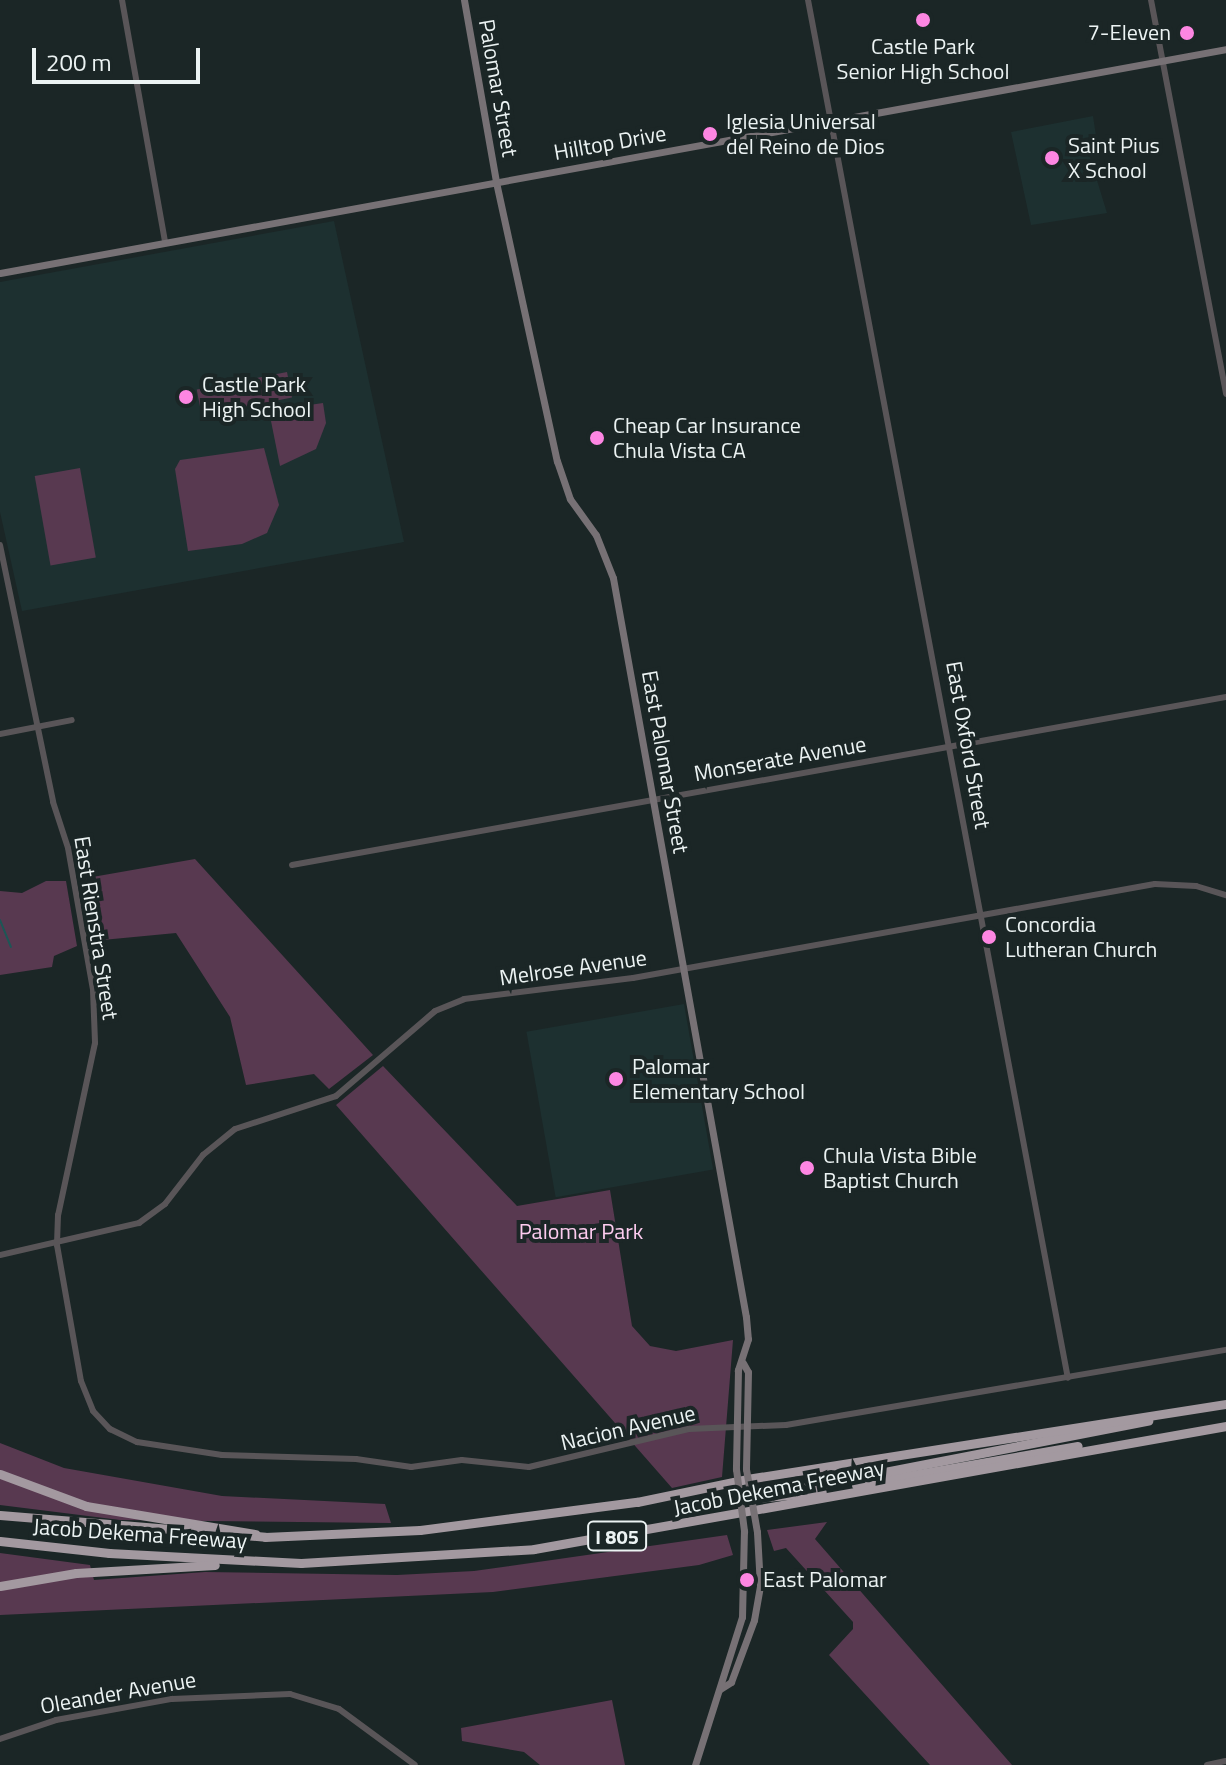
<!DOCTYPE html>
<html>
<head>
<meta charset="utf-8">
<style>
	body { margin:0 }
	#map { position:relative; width:1226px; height:1765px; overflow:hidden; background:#1b2626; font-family:"Titillium Web",sans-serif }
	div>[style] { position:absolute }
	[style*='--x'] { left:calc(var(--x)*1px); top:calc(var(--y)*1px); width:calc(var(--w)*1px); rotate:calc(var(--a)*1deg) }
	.built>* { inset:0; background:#1d3030; transform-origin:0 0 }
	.green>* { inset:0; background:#583950; transform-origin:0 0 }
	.stream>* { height:2px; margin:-1px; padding:0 1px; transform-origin:1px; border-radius:1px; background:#1c5756 }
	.tertiary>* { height:6px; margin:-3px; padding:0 3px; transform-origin:3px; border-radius:3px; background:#595558 }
	.secondary>* { height:7px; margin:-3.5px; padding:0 3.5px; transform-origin:3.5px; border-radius:3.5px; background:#777175 }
	.motorway>* { height:9px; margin:-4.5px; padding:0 4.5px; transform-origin:4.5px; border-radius:4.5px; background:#a399a0 }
	.secondary-bridge>* { height:7px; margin:-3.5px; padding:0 3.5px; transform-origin:3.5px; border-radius:3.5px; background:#777175 }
	.dots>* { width:22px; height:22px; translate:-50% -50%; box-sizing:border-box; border:4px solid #1b2626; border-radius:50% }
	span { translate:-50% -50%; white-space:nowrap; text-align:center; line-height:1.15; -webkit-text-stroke:8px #1b2626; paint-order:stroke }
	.shield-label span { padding:2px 6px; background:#1b2626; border:2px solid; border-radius:6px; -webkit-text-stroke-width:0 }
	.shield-label { font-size:20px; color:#ecf3f3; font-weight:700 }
	.poi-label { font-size:22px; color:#ecf3f3 }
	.right { translate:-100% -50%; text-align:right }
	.left { translate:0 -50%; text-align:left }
	.street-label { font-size:22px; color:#ecf3f3 }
	.park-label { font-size:22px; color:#fdccef }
	.scale { position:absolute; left:32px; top:48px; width:168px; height:36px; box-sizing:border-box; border:4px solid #ecf3f3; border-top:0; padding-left:10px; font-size:24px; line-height:28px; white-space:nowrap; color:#ecf3f3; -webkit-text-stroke:6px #1b2626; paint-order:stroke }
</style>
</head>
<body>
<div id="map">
	<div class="built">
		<div style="clip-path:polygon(1093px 116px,1096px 136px,1084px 138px,1107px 213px,1031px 225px,1011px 132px)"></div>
		<div style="clip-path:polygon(334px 221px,404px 542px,22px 611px,0 512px,0 282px)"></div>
		<div style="left:684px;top:1004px;width:168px;height:160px;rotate:80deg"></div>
	</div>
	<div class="green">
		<div style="left:287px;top:372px;width:26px;height:92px;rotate:79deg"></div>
		<div style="clip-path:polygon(323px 403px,326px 423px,316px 449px,280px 466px,270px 416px,275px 410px)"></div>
		<div style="clip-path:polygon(264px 448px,279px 505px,267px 533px,242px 544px,188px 551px,175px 469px,180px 460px)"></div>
		<div style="left:80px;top:468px;width:91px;height:46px;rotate:80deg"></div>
		<div style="clip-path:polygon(195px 859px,373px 1055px,329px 1089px,314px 1074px,246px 1085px,230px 1017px,176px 933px,92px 941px,81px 879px)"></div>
		<div style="clip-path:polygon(46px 881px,66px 881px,77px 946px,54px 956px,52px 967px,0 975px,0 891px,22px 893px)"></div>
		<div style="clip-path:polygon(383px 1066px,517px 1206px,610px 1190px,632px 1326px,650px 1346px,676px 1351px,733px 1340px,722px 1477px,672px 1488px,336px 1105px)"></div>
		<div style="clip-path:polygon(0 1443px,64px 1468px,222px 1496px,385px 1504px,391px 1523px,120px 1520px,0 1505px)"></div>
		<div style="clip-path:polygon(827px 1522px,815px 1539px,1012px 1765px,930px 1765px,829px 1655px,853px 1629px,853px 1622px,786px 1548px,774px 1551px,767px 1530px)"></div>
		<div style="clip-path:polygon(727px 1535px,733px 1555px,699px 1565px,493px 1592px,0 1615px,0 1553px,90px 1565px,94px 1580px,205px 1572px,397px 1575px,474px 1571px)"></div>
		<div style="clip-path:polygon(612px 1700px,625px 1765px,540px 1765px,524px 1752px,462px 1741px,461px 1728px)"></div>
	</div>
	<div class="stream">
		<div style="--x:0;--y:920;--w:29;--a:68"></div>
	</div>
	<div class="tertiary">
		<div style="--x:122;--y:0;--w:246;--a:79.9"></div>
		<div style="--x:808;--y:0;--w:1402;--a:79.32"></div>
		<div style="--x:1151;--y:0;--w:401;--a:79.2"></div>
		<div style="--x:0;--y:545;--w:262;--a:78.3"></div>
		<div style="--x:53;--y:802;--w:48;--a:71.9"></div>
		<div style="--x:68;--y:848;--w:144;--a:80"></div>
		<div style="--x:93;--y:990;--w:53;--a:87.8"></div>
		<div style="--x:95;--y:1043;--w:176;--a:102.1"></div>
		<div style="--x:58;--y:1215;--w:30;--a:92"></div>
		<div style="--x:57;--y:1245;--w:138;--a:80"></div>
		<div style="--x:81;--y:1381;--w:32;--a:68"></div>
		<div style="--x:93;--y:1411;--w:25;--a:47"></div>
		<div style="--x:110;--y:1429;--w:30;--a:26"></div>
		<div style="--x:137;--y:1442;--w:86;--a:8.7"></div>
		<div style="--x:222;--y:1455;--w:134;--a:1.7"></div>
		<div style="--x:356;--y:1459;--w:56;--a:8.3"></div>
		<div style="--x:411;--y:1467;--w:51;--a:-7.8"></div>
		<div style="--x:462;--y:1460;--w:67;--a:6"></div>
		<div style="--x:529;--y:1467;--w:164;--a:-13.4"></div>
		<div style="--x:689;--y:1429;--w:97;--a:-2.4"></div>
		<div style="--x:786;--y:1425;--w:446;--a:-9.7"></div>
		<div style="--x:0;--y:734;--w:73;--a:-11"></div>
		<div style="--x:292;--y:865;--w:949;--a:-10.2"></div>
		<div style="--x:0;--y:1255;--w:143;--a:-13"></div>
		<div style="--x:139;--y:1223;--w:32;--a:-36"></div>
		<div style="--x:165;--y:1204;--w:62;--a:-52.2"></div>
		<div style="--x:203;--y:1155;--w:41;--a:-39.1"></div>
		<div style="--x:235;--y:1129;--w:106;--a:-18.1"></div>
		<div style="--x:336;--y:1096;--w:130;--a:-40.6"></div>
		<div style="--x:435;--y:1011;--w:31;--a:-22"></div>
		<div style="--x:464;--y:999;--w:170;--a:-7.1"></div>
		<div style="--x:633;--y:978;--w:530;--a:-10.21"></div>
		<div style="--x:1155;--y:884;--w:41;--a:2.8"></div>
		<div style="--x:1196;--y:886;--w:31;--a:17"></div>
		<div style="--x:0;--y:1739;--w:59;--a:-18.7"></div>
		<div style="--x:56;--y:1720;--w:118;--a:-10.3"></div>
		<div style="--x:172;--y:1699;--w:118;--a:-2.4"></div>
		<div style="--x:290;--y:1694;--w:51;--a:17"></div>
		<div style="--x:339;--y:1709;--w:94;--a:36.4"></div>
		<div style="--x:1207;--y:1765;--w:19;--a:-12"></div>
	</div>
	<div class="secondary">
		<div style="--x:464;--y:0;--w:185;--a:80"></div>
		<div style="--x:496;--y:182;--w:286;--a:77.7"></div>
		<div style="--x:557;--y:461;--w:40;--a:71.1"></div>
		<div style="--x:570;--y:499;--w:44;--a:54.2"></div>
		<div style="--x:596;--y:535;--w:46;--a:68.4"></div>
		<div style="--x:613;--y:578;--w:751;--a:79.8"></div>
		<div style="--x:746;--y:1317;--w:22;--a:85"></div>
		<div style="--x:748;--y:1339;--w:33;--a:108"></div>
		<div style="--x:738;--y:1370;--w:99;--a:91.2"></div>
		<div style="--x:0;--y:273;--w:1246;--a:-10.35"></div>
		<div style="--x:743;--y:1363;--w:10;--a:61"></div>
		<div style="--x:748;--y:1372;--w:97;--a:91.2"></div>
		<div style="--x:720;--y:1689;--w:13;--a:-32"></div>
		<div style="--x:731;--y:1682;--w:66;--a:-69.6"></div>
		<div style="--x:754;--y:1620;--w:35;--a:-80"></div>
		<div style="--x:760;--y:1586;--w:54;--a:-93.2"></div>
		<div style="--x:695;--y:1765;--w:155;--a:-72.4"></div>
		<div style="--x:742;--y:1617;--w:86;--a:-88.7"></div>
	</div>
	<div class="motorway">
		<div style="--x:0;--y:1474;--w:92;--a:20.4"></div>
		<div style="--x:86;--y:1506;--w:172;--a:9.4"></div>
		<div style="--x:856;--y:1485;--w:225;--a:-10"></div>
		<div style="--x:755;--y:1498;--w:67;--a:-5.1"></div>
		<div style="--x:740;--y:1500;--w:416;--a:-11"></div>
		<div style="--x:0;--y:1515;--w:266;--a:4.7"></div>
		<div style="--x:265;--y:1537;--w:155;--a:-2.6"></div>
		<div style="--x:420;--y:1530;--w:219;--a:-7.4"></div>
		<div style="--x:637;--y:1502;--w:112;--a:-11.8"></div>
		<div style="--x:747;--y:1479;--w:485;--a:-8.9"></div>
		<div style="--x:0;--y:1541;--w:110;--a:6.3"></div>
		<div style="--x:109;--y:1553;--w:192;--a:3"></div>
		<div style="--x:301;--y:1563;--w:233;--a:-3.4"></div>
		<div style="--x:534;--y:1549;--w:703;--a:-10.08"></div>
		<div style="--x:0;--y:1586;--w:77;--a:-9.7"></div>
		<div style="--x:76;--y:1573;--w:139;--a:-3.3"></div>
	</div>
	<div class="secondary-bridge">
		<div style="--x:736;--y:1469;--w:63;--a:82.6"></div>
		<div style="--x:746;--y:1469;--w:64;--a:80.1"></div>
	</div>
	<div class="dots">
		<div style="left:923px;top:20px;background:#fd86e2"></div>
		<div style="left:1187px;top:33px;background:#fd86e2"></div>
		<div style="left:710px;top:134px;background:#fd86e2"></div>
		<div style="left:1052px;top:158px;background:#fd86e2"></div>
		<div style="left:186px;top:397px;background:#fd86e2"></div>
		<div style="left:597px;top:438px;background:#fd86e2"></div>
		<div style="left:989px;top:937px;background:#fd86e2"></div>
		<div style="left:616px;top:1079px;background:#fd86e2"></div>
		<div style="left:807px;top:1168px;background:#fd86e2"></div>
		<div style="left:747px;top:1580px;background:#fd86e2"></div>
	</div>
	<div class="shield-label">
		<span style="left:617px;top:1536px">I 805</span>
	</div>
	<div class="poi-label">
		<span class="right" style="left:1171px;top:33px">7-Eleven</span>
		<span style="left:923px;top:59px">Castle Park<br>Senior High School</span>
		<span class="left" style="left:726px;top:134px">Iglesia Universal<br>del Reino de Dios</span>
		<span class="left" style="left:1068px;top:158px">Saint Pius<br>X School</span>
		<span class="left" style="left:202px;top:397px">Castle Park<br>High School</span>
		<span class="left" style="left:613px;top:438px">Cheap Car Insurance<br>Chula Vista CA</span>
		<span class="left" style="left:1005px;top:937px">Concordia<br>Lutheran Church</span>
		<span class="left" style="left:632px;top:1079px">Palomar<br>Elementary School</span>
		<span class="left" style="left:823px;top:1168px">Chula Vista Bible<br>Baptist Church</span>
		<span class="left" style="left:763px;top:1580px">East Palomar</span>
	</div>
	<div class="street-label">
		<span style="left:498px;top:88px;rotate:80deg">Palomar Street</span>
		<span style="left:610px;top:143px;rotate:-10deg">Hilltop Drive</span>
		<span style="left:968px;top:745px;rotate:80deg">East Oxford Street</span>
		<span style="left:780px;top:759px;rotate:-10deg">Monserate Avenue</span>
		<span style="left:665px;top:762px;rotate:80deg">East Palomar Street</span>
		<span style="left:96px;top:928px;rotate:81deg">East Rienstra Street</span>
		<span style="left:573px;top:968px;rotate:-8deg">Melrose Avenue</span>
		<span style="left:628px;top:1428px;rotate:-13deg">Nacion Avenue</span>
		<span style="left:779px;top:1488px;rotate:-11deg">Jacob Dekema Freeway</span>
		<span style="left:140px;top:1534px;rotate:4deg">Jacob Dekema Freeway</span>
		<span style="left:118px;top:1693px;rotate:-10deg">Oleander Avenue</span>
	</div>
	<div class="park-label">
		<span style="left:581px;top:1232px">Palomar Park</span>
	</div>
	<div class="scale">200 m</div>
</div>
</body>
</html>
